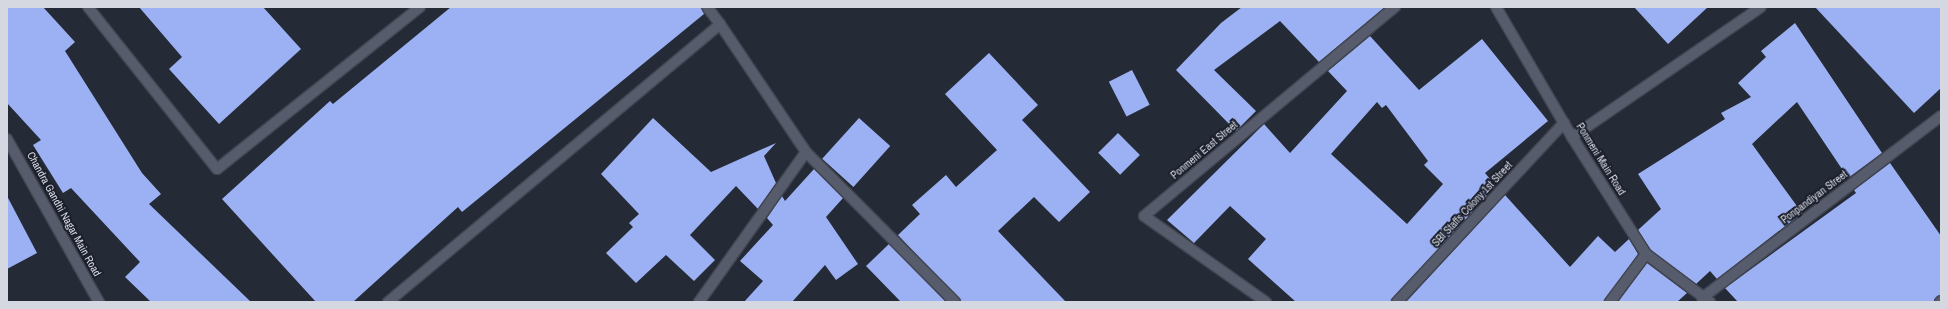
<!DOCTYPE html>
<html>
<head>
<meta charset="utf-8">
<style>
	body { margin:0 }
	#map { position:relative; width:1948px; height:309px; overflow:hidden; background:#252a37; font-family:"Archivo Narrow",sans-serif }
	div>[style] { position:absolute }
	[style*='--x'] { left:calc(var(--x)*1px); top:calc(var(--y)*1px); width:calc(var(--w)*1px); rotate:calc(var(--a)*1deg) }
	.building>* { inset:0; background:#9cb1f3; transform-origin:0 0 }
	.roads { filter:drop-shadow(1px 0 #424551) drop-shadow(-1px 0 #424551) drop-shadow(0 1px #424551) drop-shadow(0 -1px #424551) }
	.minor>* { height:10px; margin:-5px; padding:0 5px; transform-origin:5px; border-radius:5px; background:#565c6b }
	.tertiary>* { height:10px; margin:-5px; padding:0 5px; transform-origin:5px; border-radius:5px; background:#565c6b }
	span { translate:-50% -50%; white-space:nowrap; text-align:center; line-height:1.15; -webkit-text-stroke:4px #1c202d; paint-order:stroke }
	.street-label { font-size:11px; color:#d5d8e1 }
	.frame { position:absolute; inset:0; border:8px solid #d5d8e1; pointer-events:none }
</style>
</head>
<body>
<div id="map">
	<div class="building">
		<div style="clip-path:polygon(7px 7px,43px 7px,75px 42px,65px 51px,142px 173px,161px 194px,149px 204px,251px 302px,151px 302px,125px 277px,140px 262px,71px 188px,63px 193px,33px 145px,41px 140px,7px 103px)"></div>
		<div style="clip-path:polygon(139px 7px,263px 7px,301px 49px,219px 124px,169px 69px,182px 57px)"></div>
		<div style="clip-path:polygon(451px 7px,701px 7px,704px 14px,462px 212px,458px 207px,353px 302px,316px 302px,222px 199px,330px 101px,333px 104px)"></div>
		<div style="clip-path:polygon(1242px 7px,1385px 7px,1319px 62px,1280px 21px,1214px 70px,1256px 111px,1236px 131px,1176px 70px,1221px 23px)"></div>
		<div style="clip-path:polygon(1634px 7px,1708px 7px,1668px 44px)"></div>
		<div style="clip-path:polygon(1815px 7px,1941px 7px,1941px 88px,1914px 113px)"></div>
		<div style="clip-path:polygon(1795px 23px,1882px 153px,1848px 178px,1797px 102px,1752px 144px,1802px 213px,1717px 279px,1710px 271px,1696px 284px,1651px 250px,1638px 230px,1661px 209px,1638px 174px,1725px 119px,1721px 113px,1751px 97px,1738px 83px,1766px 57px,1761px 51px)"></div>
		<div style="clip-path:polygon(evenodd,1370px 36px,1419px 90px,1482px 39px,1548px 121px,1485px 173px,1496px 186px,1391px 302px,1296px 302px,1248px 259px,1266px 239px,1230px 206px,1194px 243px,1167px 220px,1264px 124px,1290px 153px,1347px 91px,1328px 71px,1370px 36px,1377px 102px,1382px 108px,1386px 105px,1428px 161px,1424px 165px,1443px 184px,1407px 224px,1331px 154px,1377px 102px)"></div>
		<div style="clip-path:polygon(989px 53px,1038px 105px,1022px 120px,1090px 192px,1059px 222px,1034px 197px,998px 231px,1066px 302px,961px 302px,898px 235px,920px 214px,912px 205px,946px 175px,956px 187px,997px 150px,945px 94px)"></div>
		<div style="left:1132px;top:70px;width:39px;height:26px;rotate:63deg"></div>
		<div style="clip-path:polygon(653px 118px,711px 172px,776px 143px,764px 156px,776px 183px,758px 209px,736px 186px,690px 235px,715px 260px,694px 281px,666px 255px,636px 283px,606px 253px,633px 227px,629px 223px,639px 214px,601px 174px)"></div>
		<div style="left:859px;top:118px;width:42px;height:55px;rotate:42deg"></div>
		<div style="left:1118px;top:133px;width:31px;height:28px;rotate:45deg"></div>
		<div style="clip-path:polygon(1890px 163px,1941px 236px,1941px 295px,1934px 302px,1738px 302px,1725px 288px,1856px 193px,1854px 190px)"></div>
		<div style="clip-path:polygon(814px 169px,843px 198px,826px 217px,858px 264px,836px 280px,825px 265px,792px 302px,744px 302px,763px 281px,740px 261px,773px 225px,767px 218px,782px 196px,785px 201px)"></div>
		<div style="clip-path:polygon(1505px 195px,1570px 267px,1598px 236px,1615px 252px,1629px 239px,1638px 254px,1604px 302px,1406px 302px)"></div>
		<div style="clip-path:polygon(7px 196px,37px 253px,7px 269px)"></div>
		<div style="clip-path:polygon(889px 244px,946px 302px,901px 302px,866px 266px)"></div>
		<div style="clip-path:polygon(1647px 263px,1687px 293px,1677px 302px,1618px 302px)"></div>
	</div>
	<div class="roads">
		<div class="minor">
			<div style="--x:88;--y:7;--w:207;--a:51.5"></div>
			<div style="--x:217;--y:169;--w:260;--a:-38.6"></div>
			<div style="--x:1572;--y:137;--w:229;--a:-34.5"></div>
			<div style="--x:7;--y:139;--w:187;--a:60.6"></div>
			<div style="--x:806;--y:152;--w:211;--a:45.2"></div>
			<div style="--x:1702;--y:298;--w:300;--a:-37.3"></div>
			<div style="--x:388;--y:302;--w:433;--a:-39.9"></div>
			<div style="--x:720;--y:24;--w:21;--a:-127"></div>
			<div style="--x:699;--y:302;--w:184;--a:-54.5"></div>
			<div style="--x:806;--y:152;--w:154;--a:-123.9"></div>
			<div style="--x:1266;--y:302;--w:149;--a:-144.8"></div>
			<div style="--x:1144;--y:216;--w:327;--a:-39.8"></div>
			<div style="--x:1397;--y:302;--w:245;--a:-47"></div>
			<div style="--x:1610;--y:302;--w:60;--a:-53.1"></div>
			<div style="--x:1940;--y:302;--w:1;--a:-45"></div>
		</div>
		<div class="tertiary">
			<div style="--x:1496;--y:7;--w:151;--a:59.7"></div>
			<div style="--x:1572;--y:137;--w:138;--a:57.7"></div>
			<div style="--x:1646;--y:254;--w:80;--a:36.9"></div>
		</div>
	</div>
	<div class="street-label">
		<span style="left:1204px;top:150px;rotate:-40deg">Ponmeni East Street</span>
		<span style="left:1601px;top:159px;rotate:58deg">Ponmeni Main Road</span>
		<span style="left:1814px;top:197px;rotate:-37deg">Ponpandiyan Street</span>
		<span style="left:1472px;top:204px;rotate:-47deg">SBI Staffs Colony 1st Street</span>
		<span style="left:64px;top:214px;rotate:61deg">Chandra Gandhi Nagar Main Road</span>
	</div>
	<div class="frame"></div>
</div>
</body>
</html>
